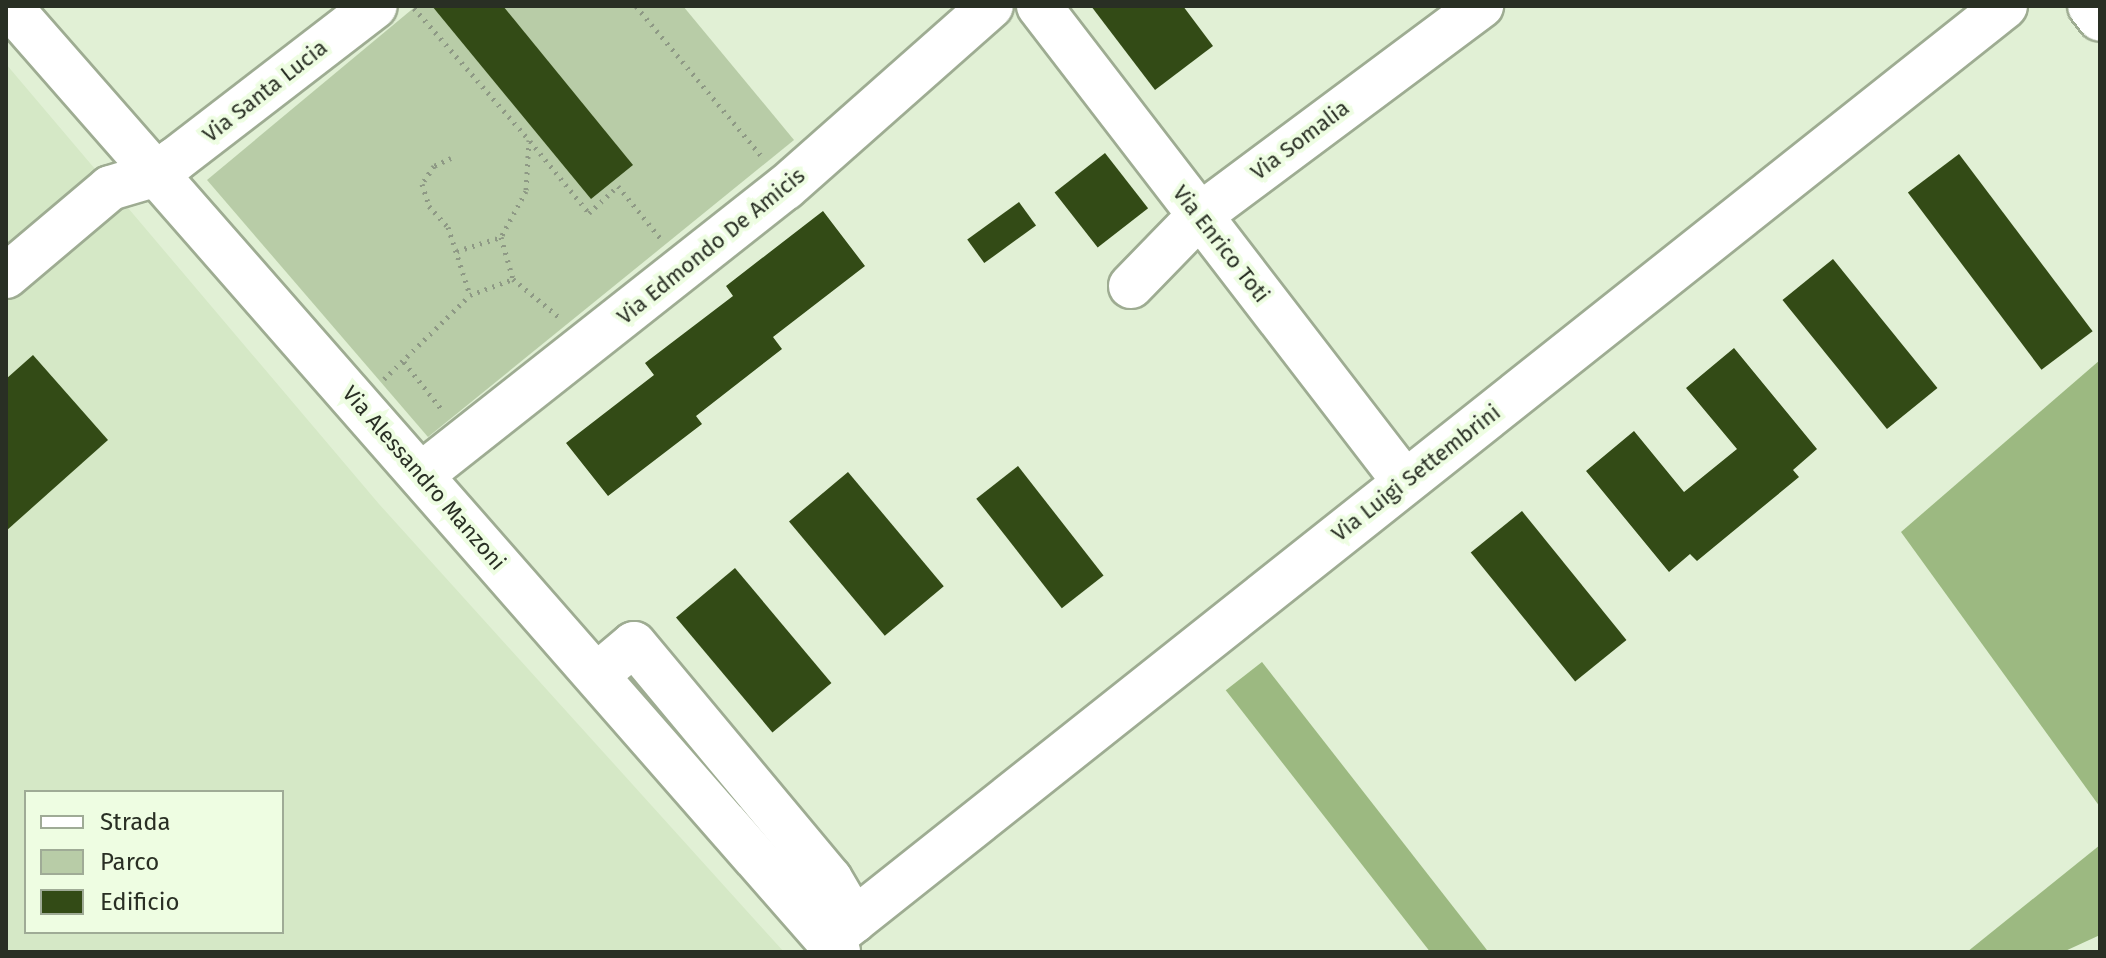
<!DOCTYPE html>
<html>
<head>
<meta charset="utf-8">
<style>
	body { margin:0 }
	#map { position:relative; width:2106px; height:958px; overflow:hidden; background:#e1f0d5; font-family:"Fira Sans",sans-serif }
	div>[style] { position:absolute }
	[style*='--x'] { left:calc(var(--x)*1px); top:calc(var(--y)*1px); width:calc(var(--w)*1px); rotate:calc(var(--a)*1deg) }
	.built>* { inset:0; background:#d5e8c6 }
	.green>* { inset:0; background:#b8cca7 }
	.forest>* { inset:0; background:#9cb981; transform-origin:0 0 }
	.building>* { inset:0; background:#334b16; transform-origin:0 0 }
	.path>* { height:5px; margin-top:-2.5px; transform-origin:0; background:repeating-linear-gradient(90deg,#8e9985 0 2px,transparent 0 8px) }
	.roads { filter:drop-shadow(2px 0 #9eac92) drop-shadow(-2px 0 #9eac92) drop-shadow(0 2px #9eac92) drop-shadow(0 -2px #9eac92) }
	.minor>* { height:44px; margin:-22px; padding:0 22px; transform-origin:22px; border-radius:22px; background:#fff }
	.major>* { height:44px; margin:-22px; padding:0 22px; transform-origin:22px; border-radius:22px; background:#fff }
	span { translate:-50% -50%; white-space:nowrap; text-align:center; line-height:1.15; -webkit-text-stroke:8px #eefde2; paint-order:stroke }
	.street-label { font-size:22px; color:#292f24 }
	.frame { position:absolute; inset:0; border:8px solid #292f24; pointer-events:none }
	.legend { position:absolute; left:24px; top:790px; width:260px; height:144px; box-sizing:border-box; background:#eefde2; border:2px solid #9fab96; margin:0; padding:10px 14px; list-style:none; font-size:24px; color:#292f24 }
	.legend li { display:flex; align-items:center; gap:16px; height:40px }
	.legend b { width:40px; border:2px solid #9fab96 }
</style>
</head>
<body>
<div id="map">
	<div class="built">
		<div style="clip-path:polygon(evenodd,6px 64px,379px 504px,784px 952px,6px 952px,6px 64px,26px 792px,282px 792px,282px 932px,26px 932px,26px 792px)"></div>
	</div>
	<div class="green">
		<div style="clip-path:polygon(416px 6px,683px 6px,794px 140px,428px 437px,207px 180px)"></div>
	</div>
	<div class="forest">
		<div style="clip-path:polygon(2100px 360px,2100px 807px,1901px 532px)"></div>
		<div style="left:1262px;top:662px;width:366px;height:46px;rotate:52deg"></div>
		<div style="clip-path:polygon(2100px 845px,2100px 935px,2063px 952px,1967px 952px)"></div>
	</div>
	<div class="building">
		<div style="clip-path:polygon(432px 6px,503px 6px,633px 165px,591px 199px)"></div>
		<div style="clip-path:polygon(1091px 6px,1183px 6px,1213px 46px,1155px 90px)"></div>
		<div style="left:1105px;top:153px;width:70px;height:64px;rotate:52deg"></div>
		<div style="left:1959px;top:154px;width:222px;height:64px;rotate:53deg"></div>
		<div style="left:1019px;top:202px;width:29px;height:64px;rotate:54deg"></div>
		<div style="clip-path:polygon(823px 211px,865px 266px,773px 337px,782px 349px,696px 416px,702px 424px,608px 496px,566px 443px,654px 375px,645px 363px,733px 296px,726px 286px)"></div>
		<div style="left:1833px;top:259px;width:166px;height:65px;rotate:51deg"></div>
		<div style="clip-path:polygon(1734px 348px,1817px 449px,1793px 470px,1799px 477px,1697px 561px,1690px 554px,1669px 572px,1586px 471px,1634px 431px,1684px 492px,1737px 449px,1686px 388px)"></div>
		<div style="clip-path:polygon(33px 355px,108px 440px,6px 531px,6px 379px)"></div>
		<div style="left:1018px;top:466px;width:139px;height:53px;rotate:52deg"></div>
		<div style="left:848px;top:472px;width:149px;height:77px;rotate:50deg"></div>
		<div style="left:1522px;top:511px;width:166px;height:66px;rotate:51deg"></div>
		<div style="left:735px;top:568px;width:150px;height:77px;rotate:50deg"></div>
	</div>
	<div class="path">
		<div style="--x:636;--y:6;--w:198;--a:50.1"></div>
		<div style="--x:414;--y:8;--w:175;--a:48.9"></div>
		<div style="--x:529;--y:140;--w:51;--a:93.4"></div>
		<div style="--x:526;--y:191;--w:52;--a:118.5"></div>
		<div style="--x:501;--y:237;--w:44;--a:74.1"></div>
		<div style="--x:530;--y:141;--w:93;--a:50.7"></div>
		<div style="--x:589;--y:213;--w:40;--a:-43"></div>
		<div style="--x:618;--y:186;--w:68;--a:50.9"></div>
		<div style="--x:451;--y:158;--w:19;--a:155"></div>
		<div style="--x:434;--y:166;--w:22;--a:124"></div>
		<div style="--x:422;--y:184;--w:23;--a:72"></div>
		<div style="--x:429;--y:206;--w:28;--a:48"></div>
		<div style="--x:448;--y:227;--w:71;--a:72.1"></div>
		<div style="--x:457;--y:251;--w:46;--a:-17.7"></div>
		<div style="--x:404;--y:362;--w:63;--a:51.5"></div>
		<div style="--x:384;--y:379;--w:120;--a:-44.3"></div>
		<div style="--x:470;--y:295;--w:46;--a:-20.4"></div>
		<div style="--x:513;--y:279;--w:60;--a:39.6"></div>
	</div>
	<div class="roads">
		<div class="minor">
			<div style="--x:1039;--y:6;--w:600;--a:52.44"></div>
			<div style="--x:2090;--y:6;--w:16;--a:52"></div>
			<div style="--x:6;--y:276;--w:136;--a:-40.2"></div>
			<div style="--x:110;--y:188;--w:46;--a:-16.5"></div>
			<div style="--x:154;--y:175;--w:26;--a:-36"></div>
			<div style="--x:175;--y:160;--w:252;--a:-37.6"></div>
			<div style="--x:1131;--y:286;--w:98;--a:-45.8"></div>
			<div style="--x:1199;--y:216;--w:352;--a:-36.7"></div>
			<div style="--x:421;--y:475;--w:464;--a:-38.3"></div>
			<div style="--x:785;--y:188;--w:275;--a:-41.5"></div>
			<div style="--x:597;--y:675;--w:48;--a:-40"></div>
			<div style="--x:634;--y:644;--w:306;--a:50.2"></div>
			<div style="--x:830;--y:879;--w:48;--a:59.7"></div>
			<div style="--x:828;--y:941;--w:1503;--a:-38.46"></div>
		</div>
		<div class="major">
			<div style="--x:9;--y:6;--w:1258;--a:48.77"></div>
		</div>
	</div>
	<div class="street-label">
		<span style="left:265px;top:91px;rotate:-38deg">Via Santa Lucia</span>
		<span style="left:1300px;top:140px;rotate:-37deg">Via Somalia</span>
		<span style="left:1221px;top:244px;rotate:52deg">Via Enrico Toti</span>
		<span style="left:711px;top:246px;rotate:-39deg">Via Edmondo De Amicis</span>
		<span style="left:1416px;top:473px;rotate:-38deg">Via Luigi Settembrini</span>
		<span style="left:424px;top:478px;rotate:49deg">Via Alessandro Manzoni</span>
	</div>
	<div class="frame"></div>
	<ul class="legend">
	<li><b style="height:10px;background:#fff"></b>Strada</li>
	<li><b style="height:22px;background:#b8cca7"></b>Parco</li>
	<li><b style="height:22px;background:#334b16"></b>Edificio</li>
	</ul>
</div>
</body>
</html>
